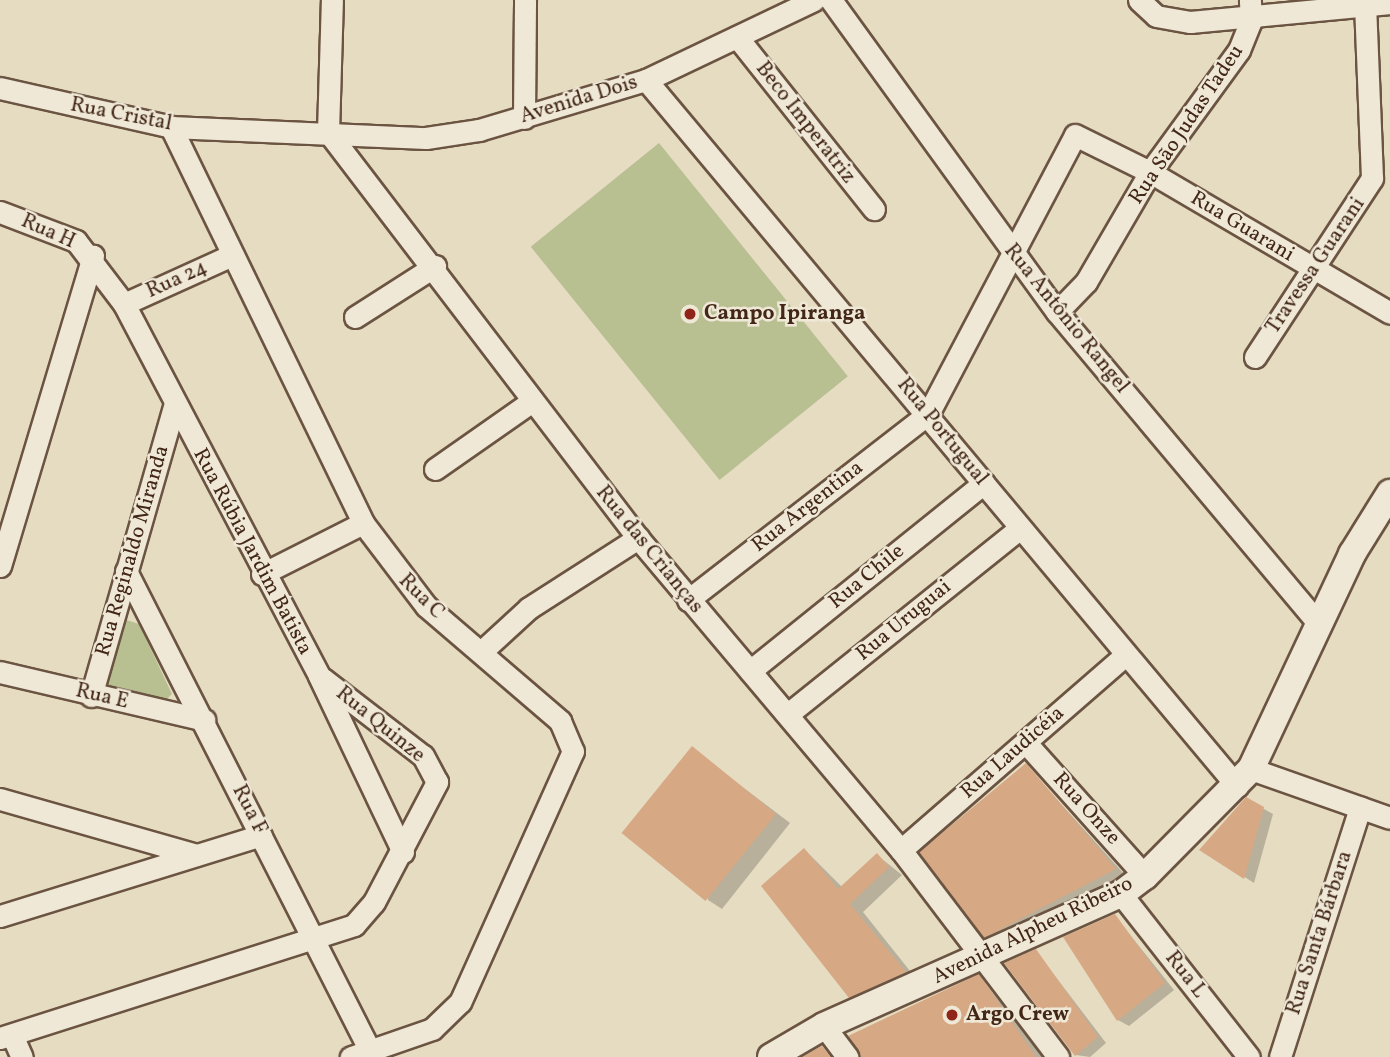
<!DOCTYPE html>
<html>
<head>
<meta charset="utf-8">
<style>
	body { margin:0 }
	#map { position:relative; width:1390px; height:1057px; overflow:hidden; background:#e6dcc2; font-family:Vollkorn,serif }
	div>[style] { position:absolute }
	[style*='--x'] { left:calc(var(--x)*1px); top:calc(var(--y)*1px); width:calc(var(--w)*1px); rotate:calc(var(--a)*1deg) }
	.green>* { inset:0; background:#b8bf91; transform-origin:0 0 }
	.shadow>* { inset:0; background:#0003 }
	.building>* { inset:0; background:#d7a884; transform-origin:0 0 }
	.roads { filter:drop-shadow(2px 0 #6b5441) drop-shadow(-2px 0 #6b5441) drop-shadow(0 2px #6b5441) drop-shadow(0 -2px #6b5441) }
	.minor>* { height:21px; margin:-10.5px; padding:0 10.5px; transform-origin:10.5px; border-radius:10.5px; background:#efe8d7 }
	.tertiary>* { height:26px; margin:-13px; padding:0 13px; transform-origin:13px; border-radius:13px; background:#efe8d7 }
	.dots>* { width:19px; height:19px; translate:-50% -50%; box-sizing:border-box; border:4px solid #efe8d7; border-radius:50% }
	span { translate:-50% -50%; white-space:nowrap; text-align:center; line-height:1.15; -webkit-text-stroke:5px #efe8d7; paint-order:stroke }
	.street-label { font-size:21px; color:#422616 }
	.poi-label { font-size:21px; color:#422616; font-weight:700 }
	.left { translate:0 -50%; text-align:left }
</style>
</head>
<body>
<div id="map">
	<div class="green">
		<div style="left:659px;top:143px;width:300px;height:165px;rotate:51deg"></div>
		<div style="clip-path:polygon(120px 618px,139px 624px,172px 694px,164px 702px,100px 688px)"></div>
	</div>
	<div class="shadow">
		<div style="clip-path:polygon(692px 749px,790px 823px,722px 909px,708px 900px)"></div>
		<div style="clip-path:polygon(1026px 765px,1125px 875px,995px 942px,985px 936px)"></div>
		<div style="clip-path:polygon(1246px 799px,1273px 814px,1254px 883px,1202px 850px)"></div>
		<div style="clip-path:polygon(805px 850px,842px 887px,877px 855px,902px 875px,863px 912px,918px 981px,865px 1004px,850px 996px)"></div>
		<div style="clip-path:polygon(1115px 916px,1174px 990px,1129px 1026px,1118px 1020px)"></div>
		<div style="clip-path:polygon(1036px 951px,1106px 1043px,1090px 1057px,1076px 1055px,1006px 964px)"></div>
		<div style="clip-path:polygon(979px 976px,1044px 1057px,861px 1057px)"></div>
	</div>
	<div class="building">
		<div style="left:692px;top:746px;width:108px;height:112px;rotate:39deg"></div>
		<div style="clip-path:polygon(1026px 763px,1116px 869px,984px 938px,919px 852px)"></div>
		<div style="clip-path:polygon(1246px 797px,1264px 807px,1244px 879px,1199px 850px)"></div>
		<div style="clip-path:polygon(804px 848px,838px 889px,877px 853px,889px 867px,850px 904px,906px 972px,849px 998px,761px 886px)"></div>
		<div style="clip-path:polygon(1115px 914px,1165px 983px,1117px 1021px,1063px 937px)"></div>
		<div style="clip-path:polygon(1036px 949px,1098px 1037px,1075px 1056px,1004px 963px)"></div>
		<div style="clip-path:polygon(979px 974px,1036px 1057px,860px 1057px,848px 1036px)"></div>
		<div style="clip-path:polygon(822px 1046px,831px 1057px,802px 1057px,818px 1048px)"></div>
	</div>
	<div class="roads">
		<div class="minor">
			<div style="--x:831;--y:0;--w:385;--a:54.1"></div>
			<div style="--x:1057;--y:312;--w:409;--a:50"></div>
			<div style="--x:1139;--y:0;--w:23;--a:43"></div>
			<div style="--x:1156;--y:16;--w:35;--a:10"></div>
			<div style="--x:1190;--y:22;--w:201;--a:-5.4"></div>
			<div style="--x:737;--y:37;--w:220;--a:51.5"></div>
			<div style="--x:646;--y:80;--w:921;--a:50.07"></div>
			<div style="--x:0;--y:88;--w:175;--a:12.8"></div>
			<div style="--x:171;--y:127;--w:255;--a:2.5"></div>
			<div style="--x:426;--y:138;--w:54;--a:-8.6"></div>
			<div style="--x:479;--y:130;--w:174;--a:-16.7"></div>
			<div style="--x:646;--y:80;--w:186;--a:-25.5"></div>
			<div style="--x:524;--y:118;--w:118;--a:-89.5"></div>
			<div style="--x:171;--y:127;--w:440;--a:64.1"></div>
			<div style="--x:363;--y:523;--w:104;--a:52.8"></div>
			<div style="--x:426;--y:606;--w:177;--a:40.6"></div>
			<div style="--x:560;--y:721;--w:33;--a:67"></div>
			<div style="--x:573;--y:751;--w:275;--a:114.2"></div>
			<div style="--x:460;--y:1002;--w:39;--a:136"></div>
			<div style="--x:432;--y:1029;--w:86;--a:160.9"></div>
			<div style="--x:328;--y:132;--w:511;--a:52.64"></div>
			<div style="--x:638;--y:538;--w:408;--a:49.9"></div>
			<div style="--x:901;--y:850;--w:260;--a:52.8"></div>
			<div style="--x:328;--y:132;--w:132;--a:-88.3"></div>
			<div style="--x:0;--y:212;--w:81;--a:20.9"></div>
			<div style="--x:76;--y:241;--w:79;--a:52.7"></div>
			<div style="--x:124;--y:304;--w:420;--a:62.3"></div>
			<div style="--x:319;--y:676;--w:195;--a:64.5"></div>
			<div style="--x:124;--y:304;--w:116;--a:-24.4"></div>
			<div style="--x:1057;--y:312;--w:42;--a:-46"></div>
			<div style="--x:1086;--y:282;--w:127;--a:-59.8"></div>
			<div style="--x:1150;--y:172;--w:151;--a:-53.9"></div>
			<div style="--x:1239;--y:50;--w:31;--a:-68"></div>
			<div style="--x:1251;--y:21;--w:21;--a:-93"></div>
			<div style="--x:355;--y:317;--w:95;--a:-32.5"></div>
			<div style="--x:1255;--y:357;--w:214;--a:-56.8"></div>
			<div style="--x:1372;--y:178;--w:178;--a:-92.3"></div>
			<div style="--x:435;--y:469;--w:118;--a:-35"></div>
			<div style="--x:0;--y:566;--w:324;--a:-73.3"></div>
			<div style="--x:126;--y:571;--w:538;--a:63.05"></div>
			<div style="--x:262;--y:574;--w:113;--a:-26.8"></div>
			<div style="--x:688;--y:600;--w:304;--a:-37.8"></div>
			<div style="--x:928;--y:414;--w:315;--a:-62.2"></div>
			<div style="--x:1075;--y:135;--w:84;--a:26.3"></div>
			<div style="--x:1150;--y:172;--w:278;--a:30.4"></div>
			<div style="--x:481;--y:652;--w:65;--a:-42.5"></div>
			<div style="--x:529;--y:608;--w:130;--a:-32.7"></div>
			<div style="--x:750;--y:671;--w:300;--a:-38.8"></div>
			<div style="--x:0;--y:672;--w:210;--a:13.2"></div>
			<div style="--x:91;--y:696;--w:302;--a:-74"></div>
			<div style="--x:788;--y:714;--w:297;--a:-38.7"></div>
			<div style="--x:1026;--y:743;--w:178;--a:48.2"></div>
			<div style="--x:1251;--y:769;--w:147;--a:19.4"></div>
			<div style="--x:0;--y:799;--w:204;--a:15.9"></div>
			<div style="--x:901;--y:850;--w:297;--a:-41"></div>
			<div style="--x:1121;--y:894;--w:207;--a:51.9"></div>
			<div style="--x:0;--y:916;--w:273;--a:-17.2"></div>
			<div style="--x:824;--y:1026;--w:39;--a:53"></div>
			<div style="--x:12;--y:1035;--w:24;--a:66"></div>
			<div style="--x:0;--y:1038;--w:372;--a:-17.7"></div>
			<div style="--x:354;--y:925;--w:30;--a:-49"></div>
			<div style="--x:374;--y:902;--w:136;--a:-62.3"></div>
			<div style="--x:437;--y:782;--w:30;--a:-118"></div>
			<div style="--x:423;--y:756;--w:126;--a:-142.4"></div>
			<div style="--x:1280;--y:1057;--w:262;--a:-72.2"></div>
		</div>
		<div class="tertiary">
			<div style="--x:771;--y:1057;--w:61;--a:-30.3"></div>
			<div style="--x:824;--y:1026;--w:325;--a:-24"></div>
			<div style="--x:1121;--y:894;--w:30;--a:-37"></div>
			<div style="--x:1145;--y:876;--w:151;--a:-45.3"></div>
			<div style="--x:1251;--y:769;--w:238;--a:-64.8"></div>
			<div style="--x:1352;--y:554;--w:72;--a:-58.1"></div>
		</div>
	</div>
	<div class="dots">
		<div style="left:690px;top:314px;background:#8f2418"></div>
		<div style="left:952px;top:1015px;background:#8f2418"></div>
	</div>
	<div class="street-label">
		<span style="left:579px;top:100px;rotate:-17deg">Avenida Dois</span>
		<span style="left:121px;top:115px;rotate:11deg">Rua Cristal</span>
		<span style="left:805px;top:123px;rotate:52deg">Beco Imperatriz</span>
		<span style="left:1187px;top:125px;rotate:-56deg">Rua São Judas Tadeu</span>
		<span style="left:1242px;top:227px;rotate:31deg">Rua Guarani</span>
		<span style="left:48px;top:232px;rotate:24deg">Rua H</span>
		<span style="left:1316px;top:266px;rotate:-56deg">Travessa Guarani</span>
		<span style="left:177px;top:280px;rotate:-24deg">Rua 24</span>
		<span style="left:1066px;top:319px;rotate:51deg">Rua Antônio Rangel</span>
		<span style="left:942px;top:432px;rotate:51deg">Rua Portugual</span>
		<span style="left:808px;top:507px;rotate:-38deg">Rua Argentina</span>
		<span style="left:649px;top:550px;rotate:51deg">Rua das Crianças</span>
		<span style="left:133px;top:551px;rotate:-74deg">Rua Reginaldo Miranda</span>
		<span style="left:252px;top:552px;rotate:62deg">Rua Rúbia Jardim Batista</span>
		<span style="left:867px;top:577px;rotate:-39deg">Rua Chile</span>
		<span style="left:421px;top:597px;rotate:45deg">Rua C</span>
		<span style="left:904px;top:621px;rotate:-39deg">Rua Uruguai</span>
		<span style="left:102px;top:697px;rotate:13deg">Rua E</span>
		<span style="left:380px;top:725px;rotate:39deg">Rua Quinze</span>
		<span style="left:1013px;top:753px;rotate:-41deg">Rua Laudicéia</span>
		<span style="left:1086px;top:809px;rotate:48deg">Rua Onze</span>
		<span style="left:249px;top:810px;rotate:63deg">Rua F</span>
		<span style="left:1033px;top:931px;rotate:-26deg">Avenida Alpheu Ribeiro</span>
		<span style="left:1320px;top:933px;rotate:-72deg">Rua Santa Bárbara</span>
		<span style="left:1185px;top:975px;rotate:52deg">Rua L</span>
	</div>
	<div class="poi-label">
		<span class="left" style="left:704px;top:314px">Campo Ipiranga</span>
		<span class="left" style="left:966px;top:1015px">Argo Crew</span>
	</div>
</div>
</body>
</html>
